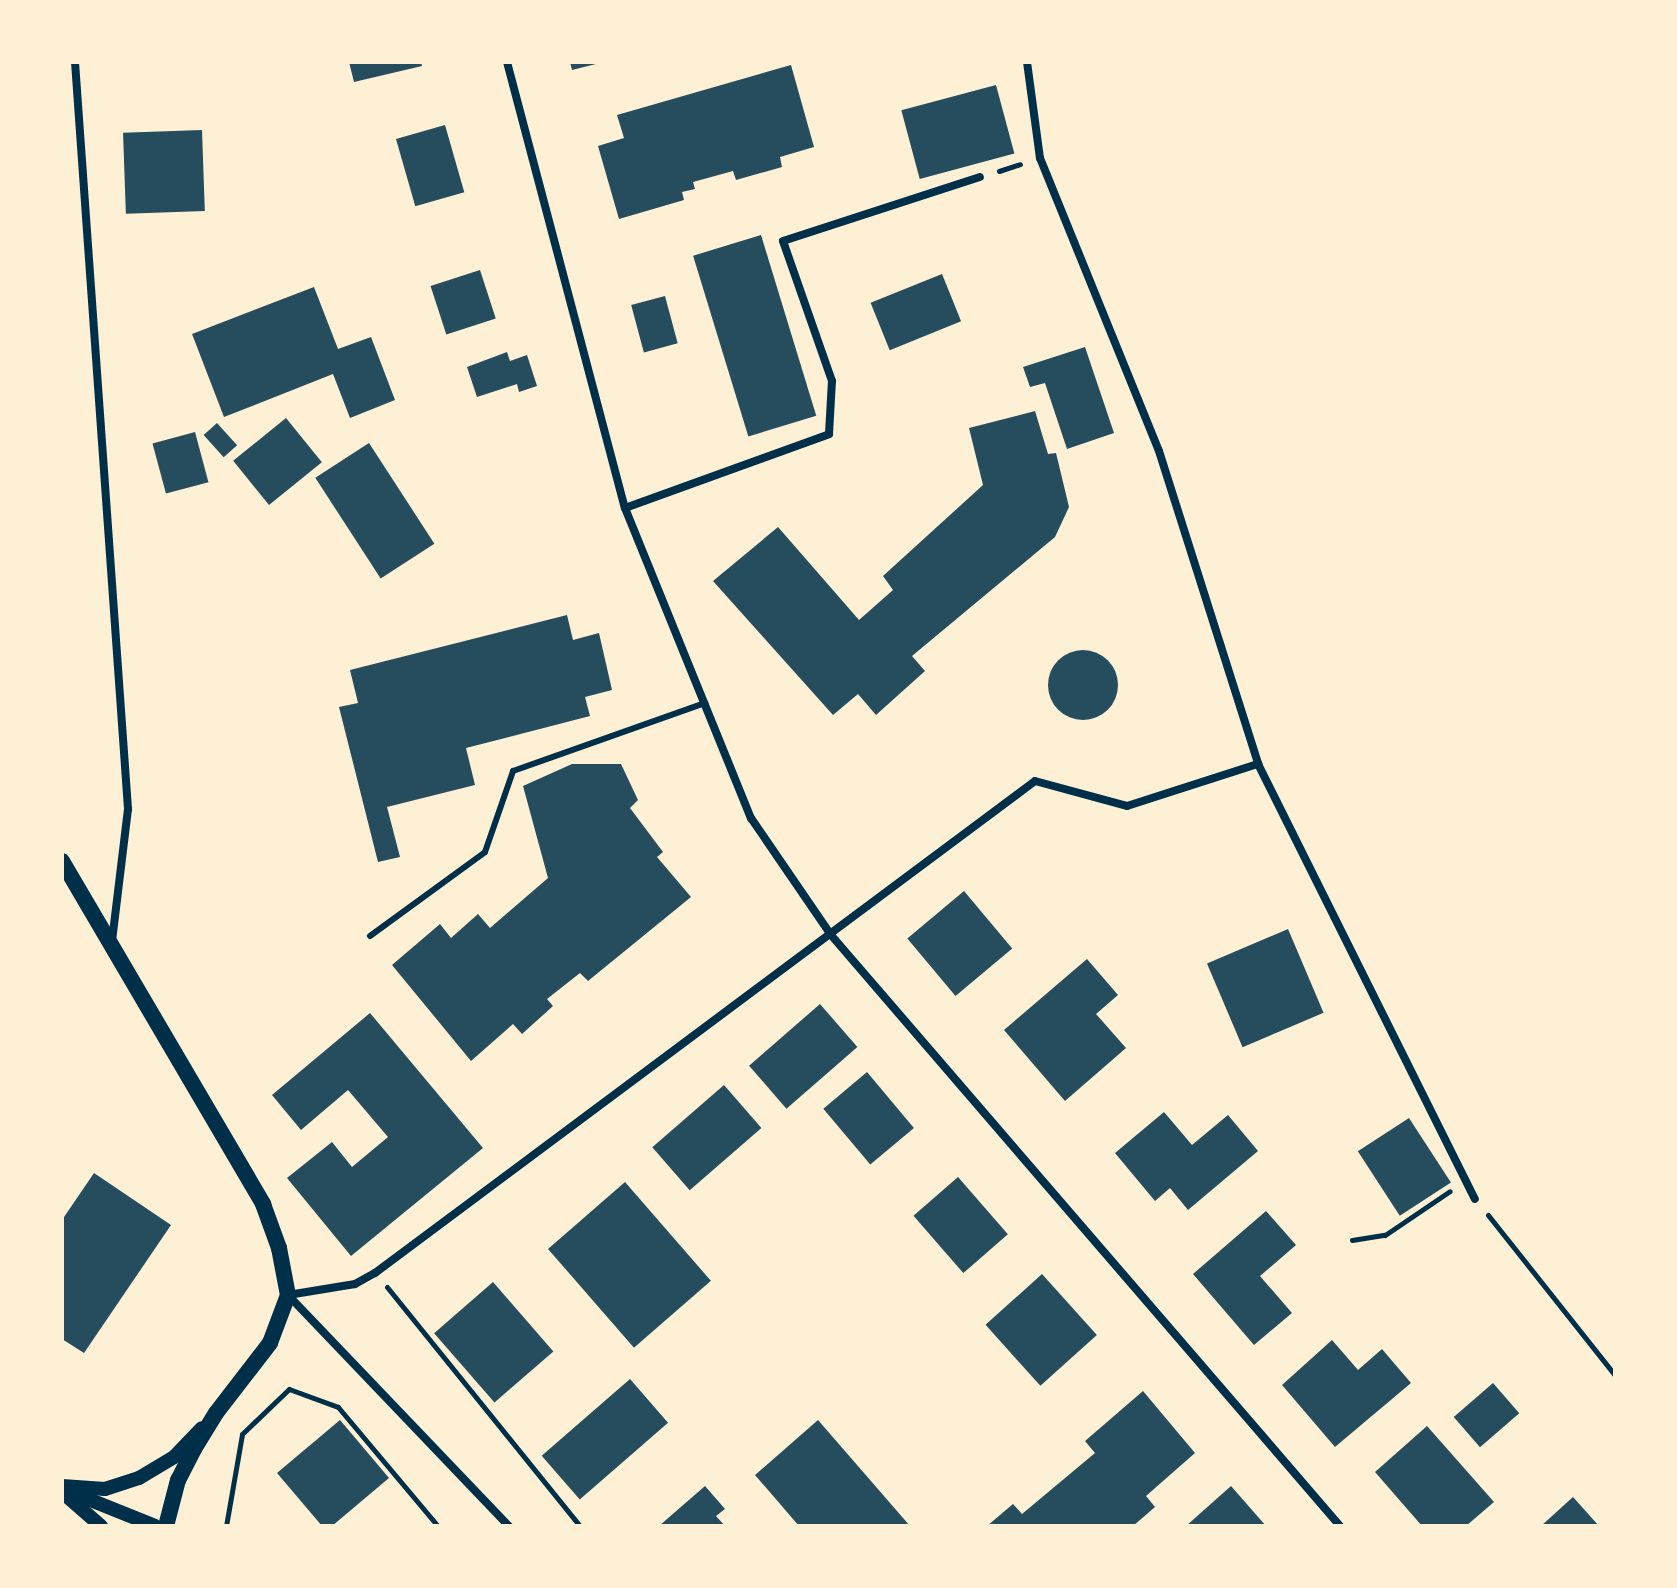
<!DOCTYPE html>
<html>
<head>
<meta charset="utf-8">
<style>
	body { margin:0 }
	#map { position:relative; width:1677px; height:1588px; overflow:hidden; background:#fdf0d5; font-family:Inter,sans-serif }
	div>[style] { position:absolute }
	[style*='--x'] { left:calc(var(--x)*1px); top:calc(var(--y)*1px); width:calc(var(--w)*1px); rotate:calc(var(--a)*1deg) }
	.building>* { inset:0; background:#264d5e; transform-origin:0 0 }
	.round { border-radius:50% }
	.path>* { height:5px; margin:-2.5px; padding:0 2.5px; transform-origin:2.5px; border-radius:2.5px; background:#003049 }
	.service>* { height:6px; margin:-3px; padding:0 3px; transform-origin:3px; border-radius:3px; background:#003049 }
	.minor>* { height:8px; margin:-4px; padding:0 4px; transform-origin:4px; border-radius:4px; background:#003049 }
	.tertiary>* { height:14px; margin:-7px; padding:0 7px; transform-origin:7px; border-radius:7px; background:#003049 }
	.secondary>* { height:16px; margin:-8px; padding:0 8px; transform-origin:8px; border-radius:8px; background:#003049 }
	span { translate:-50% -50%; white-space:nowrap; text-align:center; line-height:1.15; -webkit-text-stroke:6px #fdf0d5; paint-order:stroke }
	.frame { position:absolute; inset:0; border:64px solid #fdf0d5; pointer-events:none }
</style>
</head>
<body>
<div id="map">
	<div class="building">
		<div style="clip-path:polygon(349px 62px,421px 62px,422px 66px,354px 82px)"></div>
		<div style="clip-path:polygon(570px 62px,599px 62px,600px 63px,572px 70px)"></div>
		<div style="clip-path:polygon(791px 65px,814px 147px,780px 157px,782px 167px,736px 180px,733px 171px,693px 182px,695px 189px,682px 192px,684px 200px,619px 219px,598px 146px,624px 138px,617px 115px)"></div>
		<div style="left:996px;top:85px;width:71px;height:98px;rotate:75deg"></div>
		<div style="left:445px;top:125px;width:70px;height:51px;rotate:74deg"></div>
		<div style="left:202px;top:130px;width:81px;height:79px;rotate:88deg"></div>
		<div style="left:761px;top:235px;width:189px;height:71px;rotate:73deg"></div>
		<div style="left:480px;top:270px;width:51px;height:52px;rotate:72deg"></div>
		<div style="left:942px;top:274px;width:51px;height:77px;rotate:68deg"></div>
		<div style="clip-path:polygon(314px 287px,338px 349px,371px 337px,395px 400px,350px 418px,333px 374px,224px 417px,192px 334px)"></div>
		<div style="left:665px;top:296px;width:49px;height:35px;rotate:75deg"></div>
		<div style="clip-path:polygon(1085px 347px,1114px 433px,1067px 449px,1045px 383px,1030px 387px,1023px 367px)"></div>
		<div style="clip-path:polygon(507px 352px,510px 361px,527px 355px,537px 386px,519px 392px,517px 384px,477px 397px,467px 367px)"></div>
		<div style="clip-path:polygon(1035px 411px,1048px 454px,1056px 453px,1069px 507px,1055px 537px,912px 656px,925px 671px,876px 715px,858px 694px,833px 715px,713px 581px,778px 527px,859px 620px,893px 590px,883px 576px,983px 485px,969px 428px)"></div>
		<div style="left:286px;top:418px;width:57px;height:68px;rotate:51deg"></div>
		<div style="left:217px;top:423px;width:30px;height:18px;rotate:48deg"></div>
		<div style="left:195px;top:432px;width:52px;height:44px;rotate:75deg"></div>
		<div style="left:369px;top:443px;width:120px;height:64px;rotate:57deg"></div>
		<div style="clip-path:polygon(567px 615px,573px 640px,599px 633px,612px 690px,585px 697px,590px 716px,466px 748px,475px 785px,387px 807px,400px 857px,378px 862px,339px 707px,358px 703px,350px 670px)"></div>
		<div class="round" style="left:1048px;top:650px;width:70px;height:70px"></div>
		<div style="clip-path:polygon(572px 764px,621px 764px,638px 800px,630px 808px,663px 852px,657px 857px,691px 897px,588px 981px,580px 973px,547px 999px,553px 1006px,522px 1034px,513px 1024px,471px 1061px,392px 965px,440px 924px,451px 938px,478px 914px,490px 928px,548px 878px,523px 786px)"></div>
		<div style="left:964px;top:891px;width:75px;height:74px;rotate:50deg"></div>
		<div style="left:1288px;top:929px;width:91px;height:88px;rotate:67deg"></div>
		<div style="clip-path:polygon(1087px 959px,1118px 995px,1096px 1014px,1126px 1048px,1065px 1101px,1004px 1030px)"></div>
		<div style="left:820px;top:1004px;width:57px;height:94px;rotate:49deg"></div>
		<div style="clip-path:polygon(370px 1013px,483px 1148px,351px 1256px,287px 1178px,332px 1142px,352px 1167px,388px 1137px,348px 1090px,301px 1130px,272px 1095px)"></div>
		<div style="left:867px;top:1072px;width:73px;height:57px;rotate:50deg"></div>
		<div style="left:724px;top:1085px;width:57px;height:95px;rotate:49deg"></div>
		<div style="clip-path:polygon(1164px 1112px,1192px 1145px,1228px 1115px,1258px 1151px,1188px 1210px,1170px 1188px,1155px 1201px,1115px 1153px)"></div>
		<div style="left:1409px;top:1118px;width:77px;height:61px;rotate:57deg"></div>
		<div style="clip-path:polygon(94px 1173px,171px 1225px,84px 1353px,62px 1339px,62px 1220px)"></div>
		<div style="left:958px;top:1177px;width:76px;height:59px;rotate:49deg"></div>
		<div style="left:625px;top:1182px;width:131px;height:102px;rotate:49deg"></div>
		<div style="clip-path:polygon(1266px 1211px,1296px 1245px,1260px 1276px,1292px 1313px,1254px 1345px,1193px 1274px)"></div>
		<div style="left:1042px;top:1274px;width:82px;height:76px;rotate:48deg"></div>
		<div style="left:493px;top:1282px;width:92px;height:78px;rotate:49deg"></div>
		<div style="clip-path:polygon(1332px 1340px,1358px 1370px,1382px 1349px,1411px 1383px,1335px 1447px,1282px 1385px)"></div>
		<div style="left:630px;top:1379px;width:58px;height:117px;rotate:49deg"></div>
		<div style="left:1493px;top:1383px;width:40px;height:52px;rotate:49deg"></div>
		<div style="clip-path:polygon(1143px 1391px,1195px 1453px,1146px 1496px,1155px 1507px,1133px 1526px,987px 1526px,1013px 1504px,1022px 1514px,1095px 1453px,1085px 1441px)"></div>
		<div style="clip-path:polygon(340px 1420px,389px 1478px,332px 1526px,322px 1526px,277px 1473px)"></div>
		<div style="clip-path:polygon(818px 1420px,910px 1526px,799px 1526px,755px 1475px)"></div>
		<div style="clip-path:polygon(1427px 1426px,1494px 1502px,1466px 1526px,1422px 1526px,1375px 1472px)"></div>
		<div style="clip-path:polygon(705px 1486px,725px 1509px,716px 1516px,725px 1526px,659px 1526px)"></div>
		<div style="clip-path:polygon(1231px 1486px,1266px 1526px,1186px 1526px)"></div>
		<div style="clip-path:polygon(1573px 1497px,1599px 1526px,1541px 1526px)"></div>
	</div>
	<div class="path">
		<div style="--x:999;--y:171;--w:22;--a:-18"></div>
		<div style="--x:1488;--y:1215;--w:204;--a:51.6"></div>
		<div style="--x:1352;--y:1240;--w:33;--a:-9"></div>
		<div style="--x:1385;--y:1235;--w:78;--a:-34.1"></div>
		<div style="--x:387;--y:1287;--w:307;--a:51.1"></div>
		<div style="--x:226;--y:1526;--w:93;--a:-80.1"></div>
		<div style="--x:242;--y:1434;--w:65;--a:-43.8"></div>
		<div style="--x:289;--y:1389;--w:52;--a:20.2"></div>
		<div style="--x:338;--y:1407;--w:155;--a:50"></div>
	</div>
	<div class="service">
		<div style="--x:370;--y:936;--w:142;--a:-36.1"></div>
		<div style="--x:485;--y:852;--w:86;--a:-70.9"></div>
		<div style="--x:513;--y:771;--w:204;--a:-19.5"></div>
	</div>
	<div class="minor">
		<div style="--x:75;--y:62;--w:749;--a:85.94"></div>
		<div style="--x:128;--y:809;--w:134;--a:96.9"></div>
		<div style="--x:507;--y:62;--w:461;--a:75.2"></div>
		<div style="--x:625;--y:508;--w:335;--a:67.9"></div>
		<div style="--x:751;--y:818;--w:142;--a:55.6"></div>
		<div style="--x:831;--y:935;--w:780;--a:49.26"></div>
		<div style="--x:1027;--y:62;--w:97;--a:82.3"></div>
		<div style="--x:1040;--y:158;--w:316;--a:67.9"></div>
		<div style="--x:1159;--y:451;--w:328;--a:72.4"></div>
		<div style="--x:1258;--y:764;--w:486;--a:63.5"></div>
		<div style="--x:625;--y:508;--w:217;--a:-19.9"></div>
		<div style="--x:829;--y:434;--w:53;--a:-86.8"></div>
		<div style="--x:832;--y:381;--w:148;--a:-109.3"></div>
		<div style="--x:783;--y:241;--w:207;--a:-18"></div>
		<div style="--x:288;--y:1295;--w:68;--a:-9.3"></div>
		<div style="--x:355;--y:1284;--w:23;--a:-29"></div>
		<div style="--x:375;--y:1273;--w:823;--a:-36.7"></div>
		<div style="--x:1035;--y:781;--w:95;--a:15.2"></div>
		<div style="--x:1127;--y:806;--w:138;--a:-17.8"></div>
		<div style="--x:288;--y:1295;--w:320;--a:46.3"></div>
	</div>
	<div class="tertiary">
		<div style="--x:62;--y:1486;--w:43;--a:4"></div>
		<div style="--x:105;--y:1489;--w:36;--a:-18"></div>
		<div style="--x:139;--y:1478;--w:41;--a:-31"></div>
		<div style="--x:174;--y:1457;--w:40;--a:-46"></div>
		<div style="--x:62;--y:1492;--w:52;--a:41.1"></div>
		<div style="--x:73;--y:1493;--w:88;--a:21.9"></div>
	</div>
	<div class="secondary">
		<div style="--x:62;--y:861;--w:398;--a:59.6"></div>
		<div style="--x:263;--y:1204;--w:47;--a:70"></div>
		<div style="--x:279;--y:1248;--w:48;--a:79.2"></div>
		<div style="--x:288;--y:1295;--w:51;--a:110.6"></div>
		<div style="--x:270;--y:1343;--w:88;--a:127.6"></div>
		<div style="--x:216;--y:1413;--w:42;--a:121.4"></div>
		<div style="--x:194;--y:1449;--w:35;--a:117"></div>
		<div style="--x:178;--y:1480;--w:48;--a:104.6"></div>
	</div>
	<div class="frame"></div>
</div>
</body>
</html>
